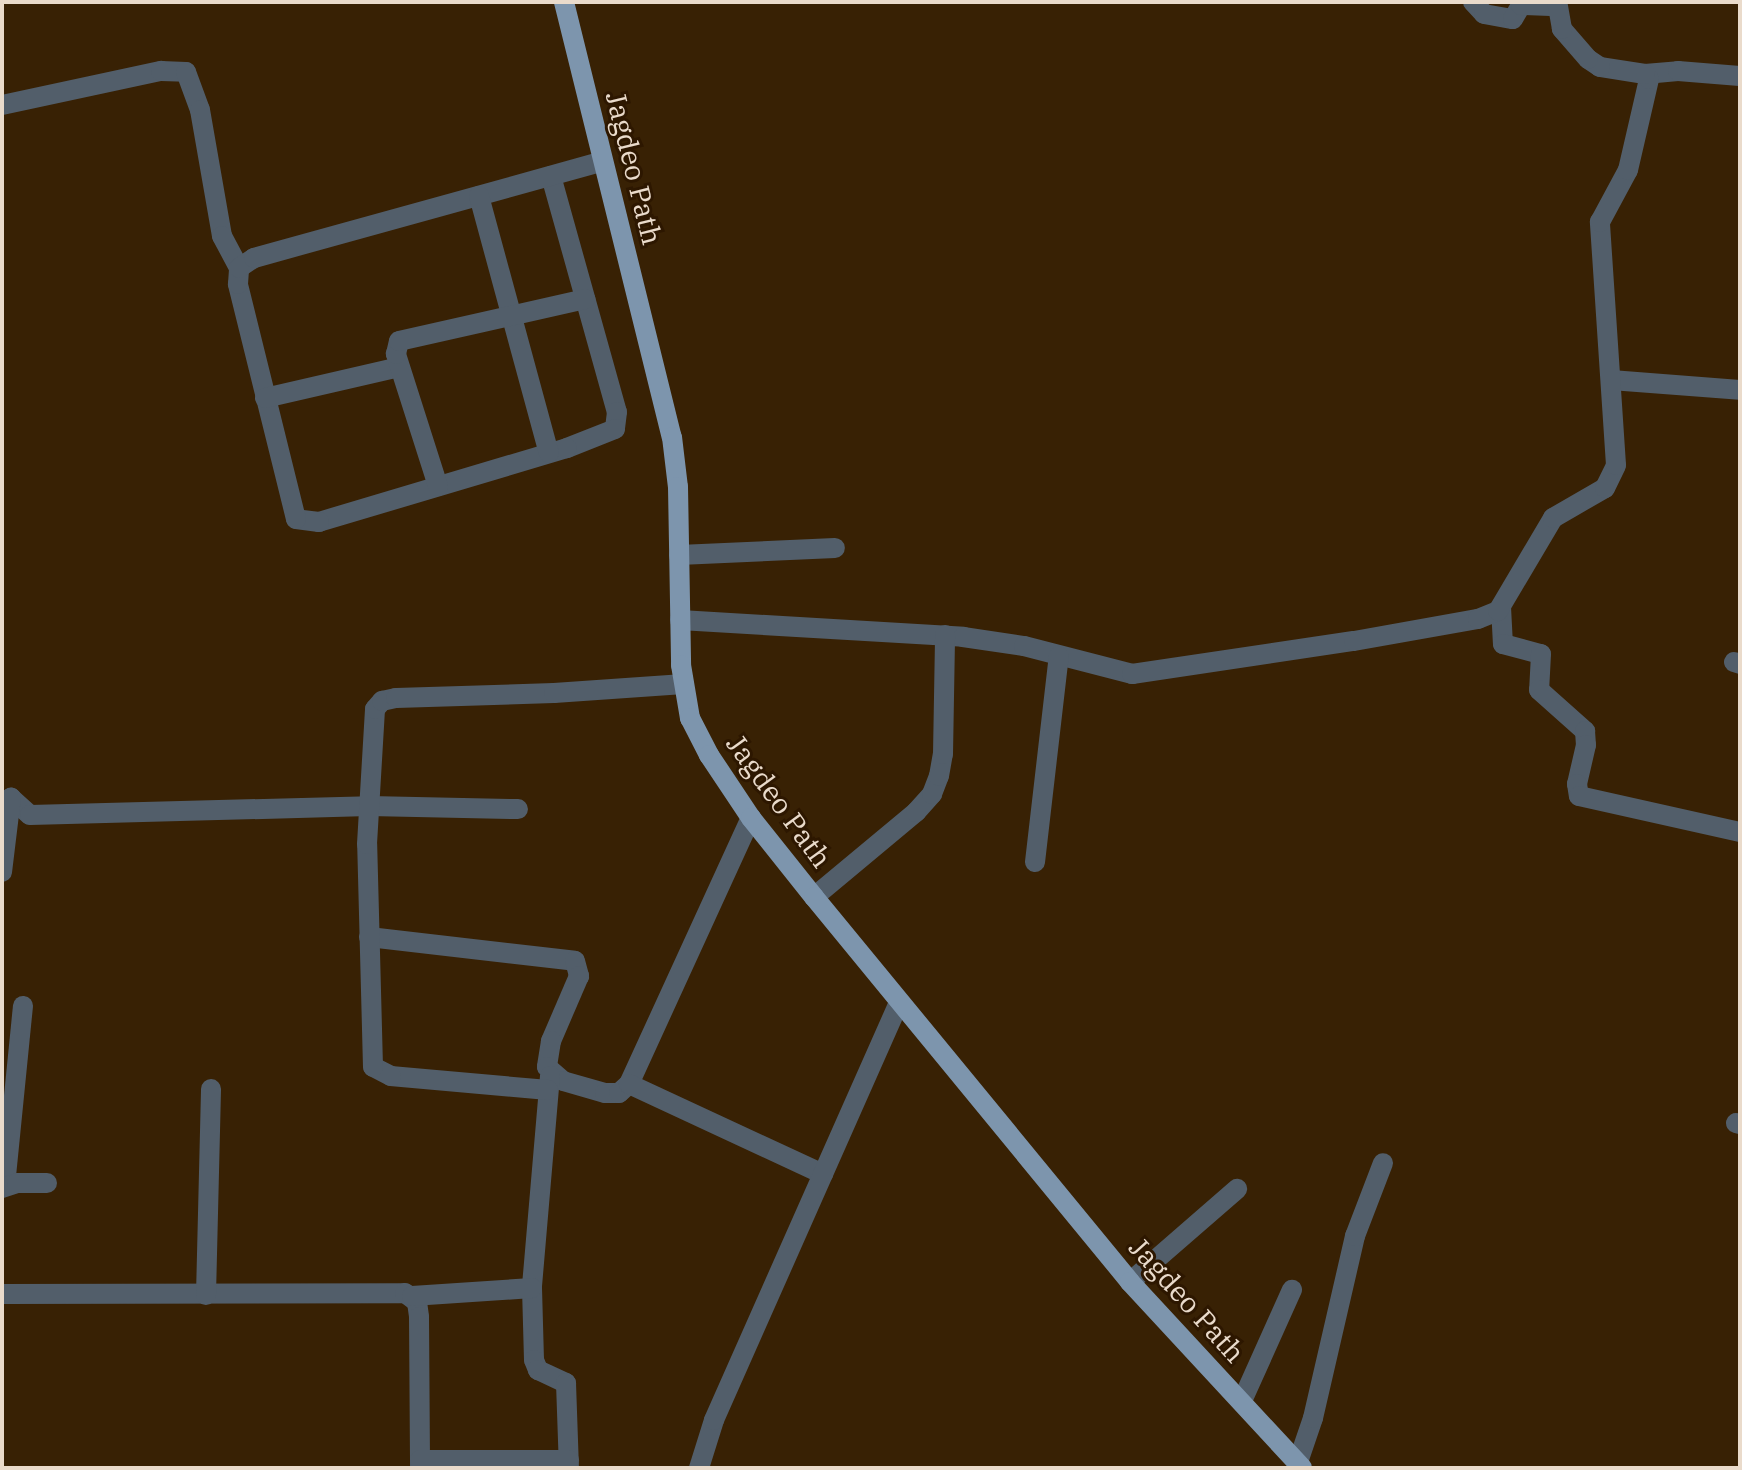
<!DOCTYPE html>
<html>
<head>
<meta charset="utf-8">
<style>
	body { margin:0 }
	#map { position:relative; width:1742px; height:1470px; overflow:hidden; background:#382104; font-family:"IBM Plex Serif",serif }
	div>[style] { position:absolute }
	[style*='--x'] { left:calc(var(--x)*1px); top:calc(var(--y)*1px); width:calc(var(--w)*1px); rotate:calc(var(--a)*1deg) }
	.minor>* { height:20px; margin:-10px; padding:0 10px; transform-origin:10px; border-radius:10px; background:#525e6a }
	.major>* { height:20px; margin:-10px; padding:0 10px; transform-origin:10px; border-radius:10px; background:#7d95ad }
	span { translate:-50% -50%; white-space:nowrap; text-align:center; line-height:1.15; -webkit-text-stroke:6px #2d1700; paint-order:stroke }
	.street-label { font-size:28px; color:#eadbcb }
	.frame { position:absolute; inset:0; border:4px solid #eadbcb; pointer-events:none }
</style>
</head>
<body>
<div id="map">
	<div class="minor">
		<div style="--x:1473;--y:2;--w:16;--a:47"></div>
		<div style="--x:1484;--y:14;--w:29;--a:10"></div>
		<div style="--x:1513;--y:19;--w:16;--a:-60"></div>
		<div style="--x:1521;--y:5;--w:36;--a:2"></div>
		<div style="--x:1645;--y:74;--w:33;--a:-5"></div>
		<div style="--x:1678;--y:71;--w:62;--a:4.6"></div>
		<div style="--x:2;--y:105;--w:163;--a:-12.1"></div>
		<div style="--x:161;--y:71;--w:25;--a:2"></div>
		<div style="--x:186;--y:72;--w:40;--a:69.8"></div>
		<div style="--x:200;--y:110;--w:128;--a:80.1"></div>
		<div style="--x:222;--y:236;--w:36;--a:62"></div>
		<div style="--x:551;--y:176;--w:245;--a:74.4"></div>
		<div style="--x:617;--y:412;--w:17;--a:97"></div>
		<div style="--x:615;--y:429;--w:52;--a:158.4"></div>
		<div style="--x:567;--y:448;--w:259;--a:163.4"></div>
		<div style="--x:319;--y:522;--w:23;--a:-173"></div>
		<div style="--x:296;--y:519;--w:242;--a:-103.9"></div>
		<div style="--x:238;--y:284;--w:16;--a:-86"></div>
		<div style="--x:239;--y:268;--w:18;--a:-34"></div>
		<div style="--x:254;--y:258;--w:362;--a:-15.5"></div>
		<div style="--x:479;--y:196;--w:266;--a:74.8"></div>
		<div style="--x:1611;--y:380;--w:129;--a:4.4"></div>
		<div style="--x:265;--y:398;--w:138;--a:-13"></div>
		<div style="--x:438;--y:486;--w:139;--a:-107.7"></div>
		<div style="--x:396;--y:354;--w:13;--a:-77"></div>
		<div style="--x:399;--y:341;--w:191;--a:-12.7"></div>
		<div style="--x:679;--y:555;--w:156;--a:-2.6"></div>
		<div style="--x:1501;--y:607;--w:37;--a:87"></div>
		<div style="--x:1503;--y:644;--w:39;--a:15"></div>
		<div style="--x:1541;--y:654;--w:36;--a:93"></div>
		<div style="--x:1539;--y:690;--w:62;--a:41.7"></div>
		<div style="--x:1585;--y:731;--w:14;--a:86"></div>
		<div style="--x:1586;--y:745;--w:40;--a:103"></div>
		<div style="--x:1577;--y:784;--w:12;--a:81"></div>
		<div style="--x:1579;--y:796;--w:165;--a:12.6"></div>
		<div style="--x:680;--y:620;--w:284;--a:3.4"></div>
		<div style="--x:963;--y:637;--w:62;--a:8.4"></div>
		<div style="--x:1024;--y:646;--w:112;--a:14.5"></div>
		<div style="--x:1132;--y:674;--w:224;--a:-8.5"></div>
		<div style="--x:1354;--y:641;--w:126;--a:-10.1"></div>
		<div style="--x:1478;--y:619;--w:22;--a:-22"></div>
		<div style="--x:1498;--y:611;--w:108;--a:-59.4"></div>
		<div style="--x:1553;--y:518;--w:60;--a:-30"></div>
		<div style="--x:1605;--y:488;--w:25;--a:-64"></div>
		<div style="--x:1616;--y:465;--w:244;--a:-93.8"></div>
		<div style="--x:1600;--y:222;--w:59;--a:-61.7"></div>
		<div style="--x:1628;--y:170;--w:93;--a:-77"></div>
		<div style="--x:1649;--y:79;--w:6;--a:-129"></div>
		<div style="--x:1645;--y:74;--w:46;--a:-171.2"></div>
		<div style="--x:1600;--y:67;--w:14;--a:-146"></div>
		<div style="--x:1588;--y:59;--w:40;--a:-131"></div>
		<div style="--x:1562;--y:29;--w:27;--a:-100"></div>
		<div style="--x:1734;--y:662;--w:6;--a:18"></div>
		<div style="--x:2;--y:804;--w:11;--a:-34"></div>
		<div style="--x:11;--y:798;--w:25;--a:42"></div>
		<div style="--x:30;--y:815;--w:339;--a:-1.5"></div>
		<div style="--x:369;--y:806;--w:149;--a:1.2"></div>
		<div style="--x:1035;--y:862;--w:207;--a:-83.4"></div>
		<div style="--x:2;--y:872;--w:75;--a:-83.1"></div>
		<div style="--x:814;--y:897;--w:133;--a:-39.8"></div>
		<div style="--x:916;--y:812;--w:24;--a:-48"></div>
		<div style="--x:932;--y:794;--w:19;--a:-69"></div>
		<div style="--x:939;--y:776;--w:22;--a:-80"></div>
		<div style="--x:943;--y:754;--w:119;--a:-89"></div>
		<div style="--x:369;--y:937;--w:207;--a:6.6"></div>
		<div style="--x:575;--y:961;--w:16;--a:75"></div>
		<div style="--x:579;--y:976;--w:71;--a:113.3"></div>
		<div style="--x:551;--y:1041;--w:26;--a:99"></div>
		<div style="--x:547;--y:1067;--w:21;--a:41"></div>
		<div style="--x:563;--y:1081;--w:44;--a:15.9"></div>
		<div style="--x:605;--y:1093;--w:14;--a:0"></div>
		<div style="--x:619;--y:1093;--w:13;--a:-42"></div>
		<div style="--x:629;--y:1084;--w:293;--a:-65.4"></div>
		<div style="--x:550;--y:1076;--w:213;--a:94.9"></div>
		<div style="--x:532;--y:1288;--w:72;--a:88.4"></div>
		<div style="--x:534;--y:1360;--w:11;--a:68"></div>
		<div style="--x:538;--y:1370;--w:31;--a:25"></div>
		<div style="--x:566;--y:1383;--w:85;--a:88"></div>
		<div style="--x:629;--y:1084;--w:214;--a:24.9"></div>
		<div style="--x:548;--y:1090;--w:158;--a:-174.9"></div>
		<div style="--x:391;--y:1076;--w:20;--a:-153"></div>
		<div style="--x:373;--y:1067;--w:223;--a:-91.5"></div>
		<div style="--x:367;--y:844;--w:135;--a:-86.6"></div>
		<div style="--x:375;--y:709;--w:11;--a:-49"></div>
		<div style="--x:382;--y:701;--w:14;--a:-12"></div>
		<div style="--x:396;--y:698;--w:158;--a:-1.8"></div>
		<div style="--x:554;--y:693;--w:130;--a:-4"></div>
		<div style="--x:1736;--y:1123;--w:4;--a:14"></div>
		<div style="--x:5;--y:1186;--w:181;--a:-84.3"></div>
		<div style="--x:2;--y:1188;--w:16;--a:-18"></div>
		<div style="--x:17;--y:1183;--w:30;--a:0"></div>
		<div style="--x:1130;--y:1282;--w:142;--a:-41"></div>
		<div style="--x:2;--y:1294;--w:403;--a:-0.1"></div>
		<div style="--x:405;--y:1293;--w:15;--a:37"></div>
		<div style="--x:417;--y:1302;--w:15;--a:82"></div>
		<div style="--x:419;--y:1317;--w:151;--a:89.6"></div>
		<div style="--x:206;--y:1295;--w:206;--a:-88.6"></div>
		<div style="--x:412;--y:1296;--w:120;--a:-3.8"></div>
		<div style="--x:1242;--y:1401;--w:122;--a:-65.8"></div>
		<div style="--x:420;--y:1460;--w:149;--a:0"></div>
		<div style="--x:1298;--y:1462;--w:46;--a:-71.2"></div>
		<div style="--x:1313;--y:1418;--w:187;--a:-77"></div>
		<div style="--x:1355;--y:1236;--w:78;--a:-69"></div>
		<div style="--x:699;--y:1468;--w:50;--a:-72.6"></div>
		<div style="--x:714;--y:1420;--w:456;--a:-66.1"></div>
	</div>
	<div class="major">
		<div style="--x:564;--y:2;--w:448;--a:76.1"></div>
		<div style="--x:672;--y:437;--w:50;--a:83.2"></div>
		<div style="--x:678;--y:487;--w:178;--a:89"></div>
		<div style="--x:681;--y:665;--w:54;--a:80.4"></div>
		<div style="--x:690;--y:718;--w:42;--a:62.8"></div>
		<div style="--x:709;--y:755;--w:76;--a:56.3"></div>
		<div style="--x:751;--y:818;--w:101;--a:51.4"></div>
		<div style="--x:814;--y:897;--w:498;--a:50.6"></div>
		<div style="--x:1130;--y:1282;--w:253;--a:47.2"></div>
	</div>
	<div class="street-label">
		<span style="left:634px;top:168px;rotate:76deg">Jagdeo Path</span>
		<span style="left:779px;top:801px;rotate:54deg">Jagdeo Path</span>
		<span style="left:1187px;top:1300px;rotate:48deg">Jagdeo Path</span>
	</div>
	<div class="frame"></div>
</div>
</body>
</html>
